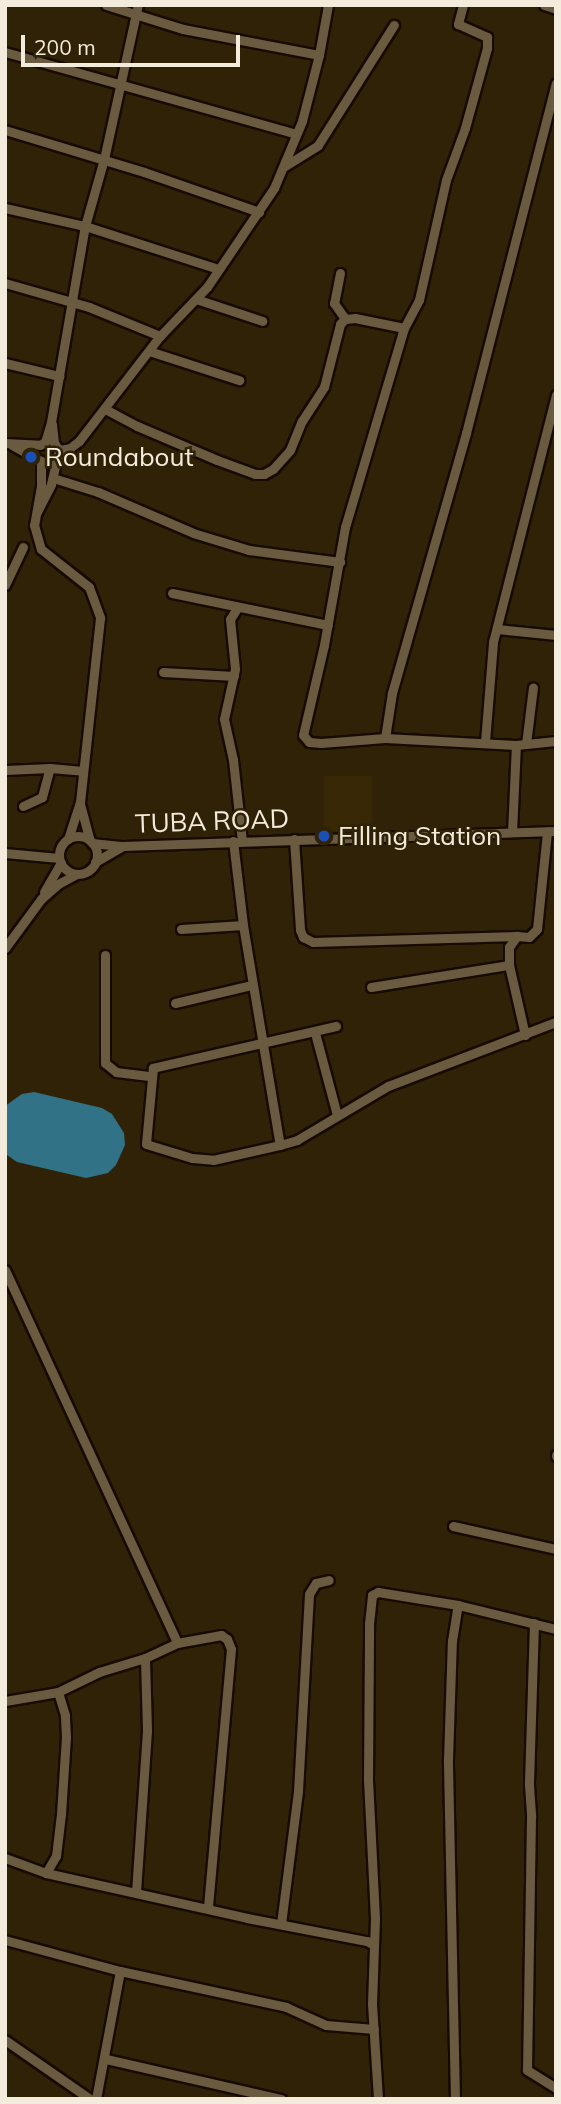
<!DOCTYPE html>
<html>
<head>
<meta charset="utf-8">
<style>
	body { margin:0 }
	#map { position:relative; width:561px; height:2104px; overflow:hidden; background:#2f2207; font-family:Mulish,sans-serif }
	div>[style] { position:absolute }
	[style*='--x'] { left:calc(var(--x)*1px); top:calc(var(--y)*1px); width:calc(var(--w)*1px); rotate:calc(var(--a)*1deg) }
	.built>* { inset:0; background:#382805; transform-origin:0 0 }
	.water>* { inset:0; background:#327286 }
	.roads { filter:drop-shadow(2px 0 #170a00) drop-shadow(-2px 0 #170a00) drop-shadow(0 2px #170a00) drop-shadow(0 -2px #170a00) }
	.minor>* { height:9px; margin:-4.5px; padding:0 4.5px; transform-origin:4.5px; border-radius:4.5px; background:#695a40 }
	.minor>.ring { margin:-4.5px; padding:0; box-sizing:content-box; background:none; border:9px solid #695a40; border-radius:50% }
	.dots>* { width:19px; height:19px; translate:-50% -50%; box-sizing:border-box; border:4px solid #2f2207; border-radius:50% }
	span { translate:-50% -50%; white-space:nowrap; text-align:center; line-height:1.15; -webkit-text-stroke:5px #2f2207; paint-order:stroke }
	.poi-label { font-size:26px; color:#f3ebdc }
	.left { translate:0 -50%; text-align:left }
	.street-label { font-size:26px; color:#f3ebdc }
	.frame { position:absolute; inset:0; border:7px solid #f3ebdc; pointer-events:none }
	.scale { position:absolute; left:21px; top:35px; width:219px; height:32px; box-sizing:border-box; border:4px solid #f3ebdc; border-top:0; padding-left:9px; font-size:21px; line-height:24px; white-space:nowrap; color:#f3ebdc; -webkit-text-stroke:5px #2f2207; paint-order:stroke }
</style>
</head>
<body>
<div id="map">
	<div class="built">
		<div style="left:324px;top:776px;width:48px;height:55px"></div>
	</div>
	<div class="water">
		<div style="clip-path:polygon(34px 1092px,102px 1108px,112px 1114px,124px 1133px,125px 1145px,116px 1165px,108px 1173px,86px 1178px,17px 1162px,7px 1155px,5px 1106px,22px 1094px)"></div>
	</div>
	<div class="roads">
		<div class="minor">
			<div style="--x:106;--y:5;--w:81;--a:17.3"></div>
			<div style="--x:183;--y:29;--w:138;--a:10.8"></div>
			<div style="--x:463;--y:5;--w:20;--a:105"></div>
			<div style="--x:458;--y:24;--w:32;--a:24"></div>
			<div style="--x:487;--y:37;--w:11;--a:90"></div>
			<div style="--x:487;--y:48;--w:83;--a:105.4"></div>
			<div style="--x:465;--y:128;--w:55;--a:110.1"></div>
			<div style="--x:446;--y:180;--w:123;--a:102.7"></div>
			<div style="--x:419;--y:300;--w:32;--a:118"></div>
			<div style="--x:404;--y:328;--w:208;--a:106.5"></div>
			<div style="--x:345;--y:527;--w:120;--a:100.1"></div>
			<div style="--x:324;--y:645;--w:92;--a:103.1"></div>
			<div style="--x:303;--y:735;--w:9;--a:49"></div>
			<div style="--x:309;--y:742;--w:12;--a:5"></div>
			<div style="--x:321;--y:743;--w:64;--a:-4.5"></div>
			<div style="--x:385;--y:738;--w:131;--a:3.1"></div>
			<div style="--x:516;--y:745;--w:40;--a:-5.7"></div>
			<div style="--x:544;--y:5;--w:13;--a:18"></div>
			<div style="--x:5;--y:52;--w:302;--a:15.7"></div>
			<div style="--x:5;--y:130;--w:145;--a:16.8"></div>
			<div style="--x:144;--y:172;--w:122;--a:19.2"></div>
			<div style="--x:285;--y:166;--w:39;--a:-32"></div>
			<div style="--x:318;--y:145;--w:142;--a:-57.7"></div>
			<div style="--x:5;--y:208;--w:82;--a:12.7"></div>
			<div style="--x:85;--y:226;--w:140;--a:17.9"></div>
			<div style="--x:340;--y:273;--w:31;--a:101"></div>
			<div style="--x:334;--y:303;--w:19;--a:55"></div>
			<div style="--x:5;--y:283;--w:87;--a:15.9"></div>
			<div style="--x:89;--y:307;--w:77;--a:22.2"></div>
			<div style="--x:196;--y:299;--w:70;--a:18.4"></div>
			<div style="--x:149;--y:351;--w:95;--a:17.9"></div>
			<div style="--x:5;--y:363;--w:56;--a:13.5"></div>
			<div style="--x:105;--y:409;--w:36;--a:28"></div>
			<div style="--x:137;--y:426;--w:87;--a:23"></div>
			<div style="--x:217;--y:460;--w:40;--a:20.2"></div>
			<div style="--x:255;--y:474;--w:9;--a:0"></div>
			<div style="--x:264;--y:474;--w:10;--a:-29"></div>
			<div style="--x:273;--y:469;--w:25;--a:-48"></div>
			<div style="--x:290;--y:450;--w:31;--a:-68"></div>
			<div style="--x:302;--y:421;--w:40;--a:-57.1"></div>
			<div style="--x:324;--y:387;--w:65;--a:-75.7"></div>
			<div style="--x:340;--y:324;--w:7;--a:-45"></div>
			<div style="--x:345;--y:319;--w:10;--a:-6"></div>
			<div style="--x:355;--y:318;--w:50;--a:11.5"></div>
			<div style="--x:52;--y:424;--w:19;--a:84"></div>
			<div style="--x:54;--y:443;--w:9;--a:54"></div>
			<div style="--x:5;--y:443;--w:35;--a:3"></div>
			<div style="--x:40;--y:445;--w:6;--a:-31"></div>
			<div style="--x:45;--y:442;--w:21;--a:-73"></div>
			<div style="--x:51;--y:422;--w:199;--a:-80.2"></div>
			<div style="--x:85;--y:226;--w:70;--a:-74.2"></div>
			<div style="--x:104;--y:159;--w:158;--a:-77.6"></div>
			<div style="--x:12;--y:445;--w:33;--a:29"></div>
			<div style="--x:41;--y:461;--w:25;--a:90"></div>
			<div style="--x:41;--y:486;--w:40;--a:100"></div>
			<div style="--x:34;--y:525;--w:25;--a:74"></div>
			<div style="--x:41;--y:549;--w:61;--a:38.4"></div>
			<div style="--x:89;--y:587;--w:33;--a:70"></div>
			<div style="--x:100;--y:618;--w:185;--a:96.2"></div>
			<div style="--x:80;--y:802;--w:39;--a:108"></div>
			<div style="--x:59;--y:450;--w:11;--a:-10"></div>
			<div style="--x:70;--y:448;--w:11;--a:-38"></div>
			<div style="--x:79;--y:441;--w:133;--a:-52.4"></div>
			<div style="--x:160;--y:336;--w:68;--a:-46.2"></div>
			<div style="--x:207;--y:287;--w:120;--a:-55.9"></div>
			<div style="--x:274;--y:188;--w:73;--a:-67.3"></div>
			<div style="--x:302;--y:121;--w:68;--a:-75.6"></div>
			<div style="--x:319;--y:55;--w:51;--a:-79.8"></div>
			<div style="--x:53;--y:478;--w:47;--a:17.3"></div>
			<div style="--x:98;--y:492;--w:103;--a:23.3"></div>
			<div style="--x:193;--y:533;--w:59;--a:16.9"></div>
			<div style="--x:249;--y:550;--w:92;--a:7.5"></div>
			<div style="--x:37;--y:512;--w:31;--a:-63"></div>
			<div style="--x:51;--y:484;--w:35;--a:-77"></div>
			<div style="--x:5;--y:585;--w:42;--a:-64.7"></div>
			<div style="--x:172;--y:593;--w:159;--a:11.6"></div>
			<div style="--x:237;--y:608;--w:13;--a:122"></div>
			<div style="--x:230;--y:619;--w:50;--a:84.3"></div>
			<div style="--x:235;--y:669;--w:51;--a:102.4"></div>
			<div style="--x:224;--y:719;--w:42;--a:77.6"></div>
			<div style="--x:233;--y:760;--w:81;--a:83.7"></div>
			<div style="--x:497;--y:629;--w:59;--a:5.8"></div>
			<div style="--x:163;--y:672;--w:71;--a:3.2"></div>
			<div style="--x:385;--y:738;--w:46;--a:-81.2"></div>
			<div style="--x:392;--y:693;--w:270;--a:-74.1"></div>
			<div style="--x:466;--y:433;--w:361;--a:-75.6"></div>
			<div style="--x:485;--y:742;--w:100;--a:-85.4"></div>
			<div style="--x:493;--y:642;--w:255;--a:-75.7"></div>
			<div style="--x:526;--y:744;--w:57;--a:-83"></div>
			<div style="--x:5;--y:770;--w:45;--a:-2.5"></div>
			<div style="--x:50;--y:768;--w:33;--a:5"></div>
			<div style="--x:80;--y:804;--w:38;--a:75"></div>
			<div style="--x:23;--y:806;--w:21;--a:-25"></div>
			<div style="--x:42;--y:797;--w:30;--a:-75"></div>
			<div style="--x:512;--y:832;--w:87;--a:-87.4"></div>
			<div class="ring" style="left:59px;top:836px;width:29px;height:29px"></div>
			<div style="--x:294;--y:839;--w:91;--a:86.2"></div>
			<div style="--x:300;--y:930;--w:8;--a:67"></div>
			<div style="--x:303;--y:937;--w:11;--a:27"></div>
			<div style="--x:313;--y:942;--w:204;--a:-1.7"></div>
			<div style="--x:233;--y:841;--w:85;--a:83.2"></div>
			<div style="--x:243;--y:925;--w:223;--a:80.5"></div>
			<div style="--x:92;--y:843;--w:31;--a:6"></div>
			<div style="--x:123;--y:846;--w:433;--a:-2"></div>
			<div style="--x:5;--y:853;--w:54;--a:5.3"></div>
			<div style="--x:95;--y:862;--w:30;--a:-30"></div>
			<div style="--x:44;--y:892;--w:34;--a:-60"></div>
			<div style="--x:181;--y:929;--w:62;--a:-3.7"></div>
			<div style="--x:5;--y:948;--w:61;--a:-53.7"></div>
			<div style="--x:41;--y:899;--w:23;--a:-41"></div>
			<div style="--x:58;--y:884;--w:21;--a:-28"></div>
			<div style="--x:105;--y:955;--w:108;--a:90"></div>
			<div style="--x:105;--y:1063;--w:14;--a:39"></div>
			<div style="--x:116;--y:1072;--w:35;--a:7"></div>
			<div style="--x:371;--y:987;--w:140;--a:-9.1"></div>
			<div style="--x:175;--y:1003;--w:79;--a:-13.2"></div>
			<div style="--x:336;--y:1026;--w:188;--a:167.1"></div>
			<div style="--x:153;--y:1068;--w:76;--a:95.3"></div>
			<div style="--x:146;--y:1144;--w:48;--a:16.9"></div>
			<div style="--x:192;--y:1158;--w:21;--a:5"></div>
			<div style="--x:213;--y:1160;--w:69;--a:-12.6"></div>
			<div style="--x:280;--y:1145;--w:18;--a:-16"></div>
			<div style="--x:297;--y:1140;--w:106;--a:-30.7"></div>
			<div style="--x:388;--y:1086;--w:180;--a:-20.9"></div>
			<div style="--x:315;--y:1033;--w:85;--a:75"></div>
			<div style="--x:525;--y:1035;--w:72;--a:-102.9"></div>
			<div style="--x:509;--y:965;--w:18;--a:-90"></div>
			<div style="--x:509;--y:947;--w:14;--a:-54"></div>
			<div style="--x:517;--y:936;--w:12;--a:5"></div>
			<div style="--x:529;--y:937;--w:11;--a:-45"></div>
			<div style="--x:537;--y:929;--w:98;--a:-84.1"></div>
			<div style="--x:5;--y:1270;--w:411;--a:65.2"></div>
			<div style="--x:556;--y:1455;--w:1;--a:90"></div>
			<div style="--x:453;--y:1526;--w:106;--a:12.6"></div>
			<div style="--x:534;--y:1623;--w:162;--a:91.8"></div>
			<div style="--x:529;--y:1785;--w:32;--a:86"></div>
			<div style="--x:531;--y:1817;--w:253;--a:90.9"></div>
			<div style="--x:527;--y:2070;--w:34;--a:32"></div>
			<div style="--x:5;--y:1701;--w:54;--a:-9.6"></div>
			<div style="--x:58;--y:1692;--w:46;--a:-26"></div>
			<div style="--x:99;--y:1672;--w:48;--a:-16.9"></div>
			<div style="--x:145;--y:1658;--w:35;--a:-25"></div>
			<div style="--x:177;--y:1643;--w:45;--a:-10.3"></div>
			<div style="--x:221;--y:1635;--w:7;--a:34"></div>
			<div style="--x:227;--y:1639;--w:11;--a:68"></div>
			<div style="--x:231;--y:1649;--w:260;--a:95.1"></div>
			<div style="--x:5;--y:1858;--w:44;--a:20.1"></div>
			<div style="--x:46;--y:1873;--w:206;--a:12.6"></div>
			<div style="--x:247;--y:1918;--w:122;--a:10.9"></div>
			<div style="--x:367;--y:1941;--w:8;--a:30"></div>
			<div style="--x:46;--y:1873;--w:20;--a:-60"></div>
			<div style="--x:56;--y:1856;--w:42;--a:-83.2"></div>
			<div style="--x:61;--y:1814;--w:77;--a:-86.3"></div>
			<div style="--x:66;--y:1737;--w:22;--a:-93"></div>
			<div style="--x:65;--y:1715;--w:24;--a:-107"></div>
			<div style="--x:136;--y:1892;--w:162;--a:-86.1"></div>
			<div style="--x:147;--y:1730;--w:72;--a:-91.6"></div>
			<div style="--x:281;--y:1924;--w:134;--a:-82.7"></div>
			<div style="--x:298;--y:1791;--w:197;--a:-86.8"></div>
			<div style="--x:309;--y:1594;--w:13;--a:-58"></div>
			<div style="--x:316;--y:1583;--w:13;--a:-13"></div>
			<div style="--x:5;--y:1940;--w:119;--a:15.1"></div>
			<div style="--x:120;--y:1971;--w:170;--a:12.2"></div>
			<div style="--x:286;--y:2007;--w:44;--a:24.2"></div>
			<div style="--x:326;--y:2025;--w:48;--a:4.8"></div>
			<div style="--x:5;--y:2040;--w:103;--a:34.8"></div>
			<div style="--x:106;--y:2059;--w:180;--a:12.9"></div>
			<div style="--x:96;--y:2099;--w:130;--a:-79.4"></div>
			<div style="--x:378;--y:2099;--w:95;--a:-93.6"></div>
			<div style="--x:372;--y:2004;--w:86;--a:-88"></div>
			<div style="--x:375;--y:1918;--w:138;--a:-92.9"></div>
			<div style="--x:368;--y:1780;--w:156;--a:-89.6"></div>
			<div style="--x:369;--y:1624;--w:29;--a:-84"></div>
			<div style="--x:372;--y:1595;--w:7;--a:-27"></div>
			<div style="--x:378;--y:1592;--w:81;--a:9.2"></div>
			<div style="--x:458;--y:1605;--w:101;--a:13.8"></div>
			<div style="--x:455;--y:2099;--w:340;--a:-91.2"></div>
			<div style="--x:448;--y:1759;--w:118;--a:-88.1"></div>
			<div style="--x:452;--y:1641;--w:36;--a:-81"></div>
		</div>
	</div>
	<div class="dots">
		<div style="left:31px;top:457px;background:#1a4fb4"></div>
		<div style="left:324px;top:836px;background:#1a4fb4"></div>
	</div>
	<div class="poi-label">
		<span class="left" style="left:45px;top:457px">Roundabout</span>
		<span class="left" style="left:338px;top:836px">Filling Station</span>
	</div>
	<div class="street-label">
		<span style="left:212px;top:821px;rotate:-2deg">TUBA ROAD</span>
	</div>
	<div class="frame"></div>
	<div class="scale">200 m</div>
</div>
</body>
</html>
